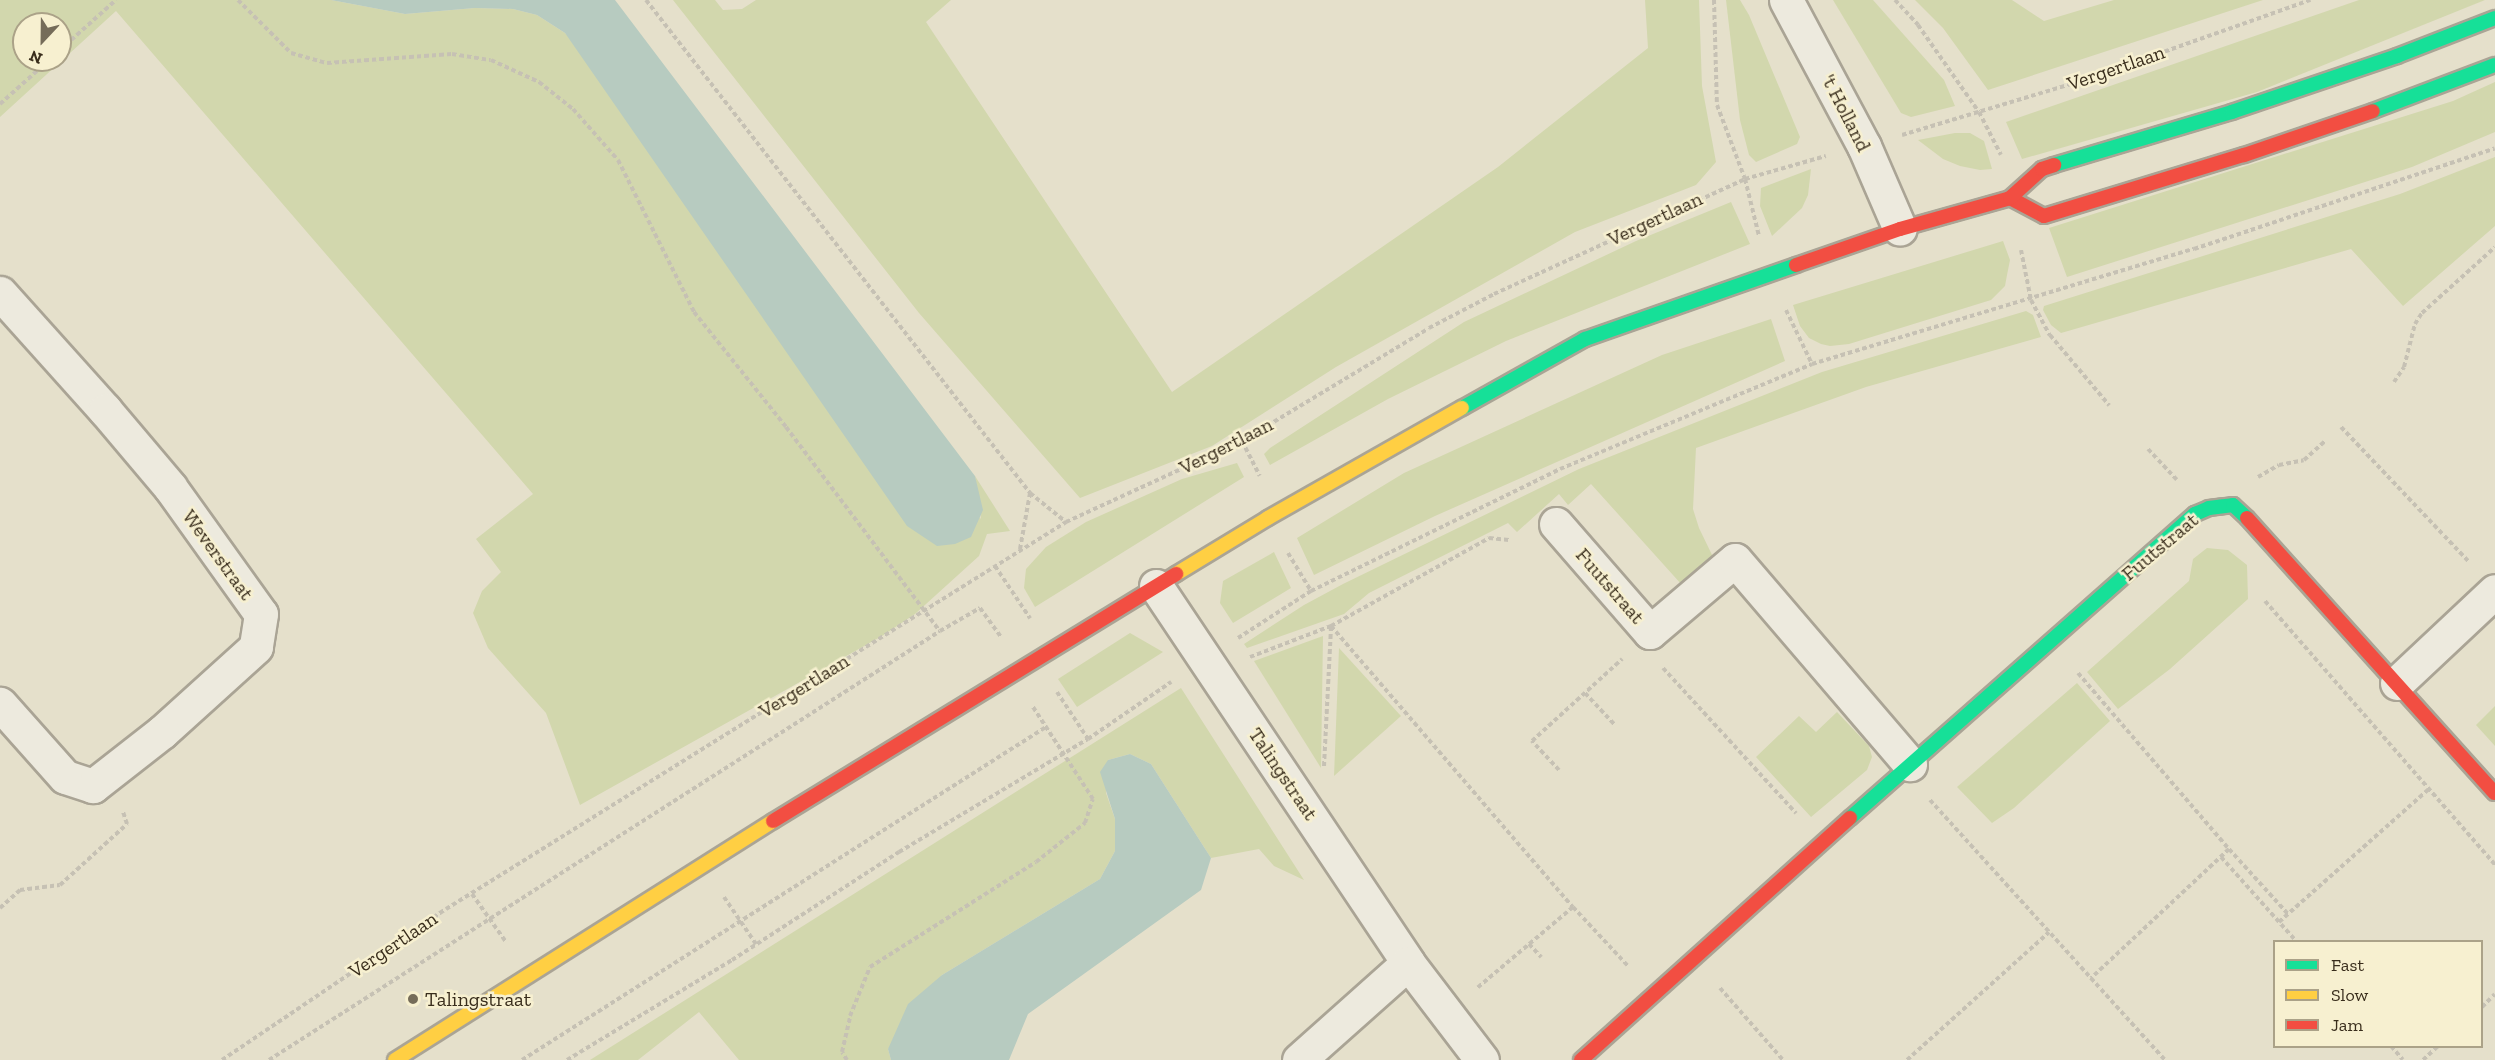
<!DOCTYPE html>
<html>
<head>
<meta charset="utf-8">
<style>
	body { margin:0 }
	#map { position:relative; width:2495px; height:1060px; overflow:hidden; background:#e5e0cb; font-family:"Zilla Slab",serif }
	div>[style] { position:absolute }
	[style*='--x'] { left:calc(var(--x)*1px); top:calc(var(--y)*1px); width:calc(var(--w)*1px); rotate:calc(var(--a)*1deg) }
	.green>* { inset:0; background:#d2d7ad }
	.water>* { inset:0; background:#b7cbc0 }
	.path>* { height:4px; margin-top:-2px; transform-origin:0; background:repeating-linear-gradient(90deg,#c6c1b4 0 4.5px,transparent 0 7.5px) }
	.roads { filter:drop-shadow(2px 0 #aaa495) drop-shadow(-2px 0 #aaa495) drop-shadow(0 2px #aaa495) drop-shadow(0 -2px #aaa495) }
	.street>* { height:33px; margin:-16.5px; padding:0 16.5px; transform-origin:16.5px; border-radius:16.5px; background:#edeade }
	.fast>* { height:14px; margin:-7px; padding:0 7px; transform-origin:7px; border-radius:7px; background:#16e098 }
	.slow>* { height:14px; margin:-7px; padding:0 7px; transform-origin:7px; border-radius:7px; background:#ffcf43 }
	.jam>* { height:14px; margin:-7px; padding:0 7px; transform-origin:7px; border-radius:7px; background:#f24e42 }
	.dots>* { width:16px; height:16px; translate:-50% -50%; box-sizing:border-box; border:3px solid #f7f0d0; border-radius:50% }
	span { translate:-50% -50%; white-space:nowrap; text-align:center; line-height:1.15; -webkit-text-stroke:5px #f7f0d0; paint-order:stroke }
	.street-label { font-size:20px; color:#392d1c }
	.poi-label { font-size:20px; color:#392d1c }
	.left { translate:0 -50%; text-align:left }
	.legend { position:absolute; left:2273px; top:940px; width:210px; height:108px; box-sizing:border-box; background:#f7f0d0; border:2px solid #aba288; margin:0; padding:8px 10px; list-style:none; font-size:18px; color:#392d1c }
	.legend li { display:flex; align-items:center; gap:12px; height:30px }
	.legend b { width:30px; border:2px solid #aba288 }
	.north { position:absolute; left:12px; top:12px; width:60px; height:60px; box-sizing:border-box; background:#f7f0d0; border:2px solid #aba288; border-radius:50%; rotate:202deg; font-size:16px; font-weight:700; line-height:24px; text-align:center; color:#392d1c }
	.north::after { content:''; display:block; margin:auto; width:21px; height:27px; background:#756c59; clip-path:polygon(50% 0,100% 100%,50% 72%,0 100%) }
</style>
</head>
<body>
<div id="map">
	<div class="green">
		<div style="clip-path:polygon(evenodd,0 0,331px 0,405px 14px,475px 8px,513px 9px,537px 15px,565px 33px,981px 519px,975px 476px,1010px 531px,987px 534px,979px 556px,915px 614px,882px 636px,580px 805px,546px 713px,488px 648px,473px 613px,482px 591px,501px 572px,476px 539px,533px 494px,116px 11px,0 117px,0 0,24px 24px,60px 24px,60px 60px,24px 60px,24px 24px)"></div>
		<div style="clip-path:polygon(673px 0,715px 0,723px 10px,742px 9px,756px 0,951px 0,926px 22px,1172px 392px,1498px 167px,1648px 48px,1645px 0,1699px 0,1702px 86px,1716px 162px,1696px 185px,1575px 232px,1336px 367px,1212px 446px,1080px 498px,919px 313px)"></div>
		<div style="clip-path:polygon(1726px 0,1740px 0,1749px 15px,1800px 137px,1797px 144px,1756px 162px,1749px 155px,1740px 120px)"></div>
		<div style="clip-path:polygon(1833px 0,1873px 0,1944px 80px,1955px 106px,1911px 117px,1901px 113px)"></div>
		<div style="clip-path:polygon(1915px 0,2012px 0,2044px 21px,2114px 0,2263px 0,1988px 90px,1943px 28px)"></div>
		<div style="clip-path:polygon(2359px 0,2485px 0,2257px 92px,2022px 159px,2006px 122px)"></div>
		<div style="clip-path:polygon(2495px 82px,2495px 132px,2412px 167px,2067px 277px,2049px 228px,2453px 101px)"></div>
		<div style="clip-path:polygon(1955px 133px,1970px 133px,1984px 141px,1992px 169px,1980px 170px,1960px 166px,1943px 159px,1918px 140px)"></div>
		<div style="clip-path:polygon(2495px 157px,2495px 226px,2403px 306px,2351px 249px,2068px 331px,2061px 333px,2051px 325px,2043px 310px,2044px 306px,2400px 194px)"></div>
		<div style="clip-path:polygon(1811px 169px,1808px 195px,1802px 208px,1772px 236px,1760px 206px,1761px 188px)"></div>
		<div style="clip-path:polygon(1731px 202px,1750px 244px,1506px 341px,1388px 399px,1270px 465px,1264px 454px,1270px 448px,1464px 322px,1636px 241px)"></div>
		<div style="clip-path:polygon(2003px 241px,2010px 260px,2007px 275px,2005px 286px,1991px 300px,1849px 344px,1830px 346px,1821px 344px,1809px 338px,1800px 326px,1793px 305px)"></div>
		<div style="clip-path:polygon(2026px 311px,2033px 315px,2041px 337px,1866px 387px,1696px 448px,1693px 509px,1699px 528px,1714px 559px,1682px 585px,1591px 484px,1568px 505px,1559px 494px,1517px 532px,1508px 523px,1369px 593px,1344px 614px,1247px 648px,1244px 644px,1304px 605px,1343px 584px,1579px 469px,1822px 372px)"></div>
		<div style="clip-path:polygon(1771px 319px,1785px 361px,1435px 516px,1314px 575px,1297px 538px,1404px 473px,1662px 355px)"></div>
		<div style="clip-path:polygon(1237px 463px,1244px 477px,1035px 607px,1024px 588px,1026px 569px,1046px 547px,1086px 522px,1182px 479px)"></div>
		<div style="clip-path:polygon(2207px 548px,2228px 550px,2247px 565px,2248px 599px,2170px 669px,2118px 709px,2087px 672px,2189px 581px,2193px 559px)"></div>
		<div style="clip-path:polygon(1274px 552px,1291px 588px,1233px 623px,1220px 603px,1223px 581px)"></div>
		<div style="clip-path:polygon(1130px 633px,1163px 652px,1077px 707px,1058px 679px)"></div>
		<div style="clip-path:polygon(1323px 636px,1321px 768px,1254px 661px)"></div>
		<div style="clip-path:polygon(1339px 648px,1401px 716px,1334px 776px)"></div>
		<div style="clip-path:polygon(2077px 683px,2110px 721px,2014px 808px,1992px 823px,1957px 787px)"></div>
		<div style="clip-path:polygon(1181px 688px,1304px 880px,1274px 866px,1259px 849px,1211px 858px,1151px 764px,1130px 754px,1108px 760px,1106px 793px,1115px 819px,1115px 851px,1100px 879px,942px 975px,888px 1049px,891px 1060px,739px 1060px,699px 1012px,638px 1060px,590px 1060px)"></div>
		<div style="clip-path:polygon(2495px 706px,2495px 746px,2476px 725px)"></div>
		<div style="clip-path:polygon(1837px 712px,1869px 746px,1872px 757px,1867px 770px,1811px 817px,1756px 757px,1799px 716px,1816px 732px)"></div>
	</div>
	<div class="water">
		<div style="clip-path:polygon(331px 0,615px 0,975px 476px,983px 510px,971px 537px,955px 544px,937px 546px,907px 526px,565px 33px,537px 15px,513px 9px,475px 8px,405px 14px)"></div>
		<div style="clip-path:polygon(1130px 754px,1151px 764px,1211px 858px,1201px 890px,1028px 1014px,1009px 1060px,891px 1060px,888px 1049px,908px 1004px,942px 975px,1100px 879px,1115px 851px,1115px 819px,1100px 772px,1108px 760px)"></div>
	</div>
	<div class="path">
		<div style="--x:238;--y:0;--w:75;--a:45"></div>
		<div style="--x:291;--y:53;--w:37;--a:16"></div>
		<div style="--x:327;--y:63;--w:125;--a:-4.1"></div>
		<div style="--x:452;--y:54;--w:39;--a:9"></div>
		<div style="--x:491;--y:60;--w:53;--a:24.6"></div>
		<div style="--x:539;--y:82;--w:43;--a:38.5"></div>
		<div style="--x:573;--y:109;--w:68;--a:48.6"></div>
		<div style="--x:618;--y:160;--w:170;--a:63.4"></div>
		<div style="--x:694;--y:312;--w:147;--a:51.3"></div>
		<div style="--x:786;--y:427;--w:256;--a:53"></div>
		<div style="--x:646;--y:0;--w:625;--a:52.08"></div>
		<div style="--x:1030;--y:493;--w:57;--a:100.1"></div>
		<div style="--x:1714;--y:0;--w:105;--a:88.4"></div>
		<div style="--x:1717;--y:105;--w:79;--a:69.3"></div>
		<div style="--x:1745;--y:179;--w:59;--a:76.2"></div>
		<div style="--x:1895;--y:0;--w:34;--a:47"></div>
		<div style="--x:1918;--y:25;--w:106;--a:55"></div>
		<div style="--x:1979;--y:112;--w:48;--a:62.9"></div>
		<div style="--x:60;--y:50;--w:75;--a:-41.8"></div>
		<div style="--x:0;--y:104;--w:66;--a:-41.9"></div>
		<div style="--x:1902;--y:135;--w:193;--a:-16.8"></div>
		<div style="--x:2087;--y:79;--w:237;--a:-19.5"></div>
		<div style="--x:2021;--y:250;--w:51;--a:78.7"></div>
		<div style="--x:2031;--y:300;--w:40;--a:62"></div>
		<div style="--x:2050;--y:335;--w:92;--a:49.9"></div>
		<div style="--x:1786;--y:310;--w:60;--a:64.3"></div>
		<div style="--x:2394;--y:382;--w:18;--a:-56"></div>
		<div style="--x:2404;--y:367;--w:44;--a:-75.7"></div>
		<div style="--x:2415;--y:324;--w:13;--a:-58"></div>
		<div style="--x:2422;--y:313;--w:98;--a:-42.1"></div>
		<div style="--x:2341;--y:427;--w:187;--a:46.5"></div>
		<div style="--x:1242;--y:441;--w:39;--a:63"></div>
		<div style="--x:2148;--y:449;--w:42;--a:46.9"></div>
		<div style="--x:2258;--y:477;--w:24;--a:-30"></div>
		<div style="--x:2279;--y:465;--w:25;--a:-11"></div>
		<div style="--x:2304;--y:460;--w:28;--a:-42"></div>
		<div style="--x:1030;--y:493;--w:46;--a:38.9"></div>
		<div style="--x:1288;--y:553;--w:44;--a:58.8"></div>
		<div style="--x:995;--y:566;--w:63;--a:56.1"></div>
		<div style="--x:2265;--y:601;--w:350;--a:48.9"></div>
		<div style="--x:1238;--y:638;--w:87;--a:-32.8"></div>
		<div style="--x:1311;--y:591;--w:277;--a:-26.1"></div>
		<div style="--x:1560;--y:469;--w:273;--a:-22.6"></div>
		<div style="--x:1812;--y:364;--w:399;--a:-16.8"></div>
		<div style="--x:2194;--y:249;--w:317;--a:-18.5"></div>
		<div style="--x:1250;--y:657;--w:87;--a:-20.9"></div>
		<div style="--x:1331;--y:626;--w:371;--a:49.3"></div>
		<div style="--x:1573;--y:907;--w:126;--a:139.8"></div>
		<div style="--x:1663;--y:668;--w:197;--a:47.5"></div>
		<div style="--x:2078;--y:673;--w:232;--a:49.4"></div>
		<div style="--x:2229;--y:849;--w:189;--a:136.9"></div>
		<div style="--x:1057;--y:692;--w:56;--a:56.6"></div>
		<div style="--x:1585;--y:693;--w:44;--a:46.8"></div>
		<div style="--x:1324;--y:766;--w:140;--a:-87.1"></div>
		<div style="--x:1331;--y:626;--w:181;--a:-29.1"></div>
		<div style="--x:1489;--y:538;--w:20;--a:6"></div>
		<div style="--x:1559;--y:770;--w:40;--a:-133"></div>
		<div style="--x:1532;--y:741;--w:122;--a:-42.3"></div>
		<div style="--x:1930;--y:800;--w:350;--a:47.9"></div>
		<div style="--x:2229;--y:849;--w:88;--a:47.8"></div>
		<div style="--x:2221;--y:857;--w:114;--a:48.2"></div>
		<div style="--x:472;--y:894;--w:59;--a:54.7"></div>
		<div style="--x:724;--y:897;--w:57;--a:55.8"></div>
		<div style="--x:1573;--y:907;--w:81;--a:47"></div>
		<div style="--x:0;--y:908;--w:27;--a:-42"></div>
		<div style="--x:20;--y:890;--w:40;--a:-7.1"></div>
		<div style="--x:60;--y:885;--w:91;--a:-42.3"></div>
		<div style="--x:127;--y:824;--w:13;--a:-108"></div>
		<div style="--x:2279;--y:922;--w:200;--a:-41.6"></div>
		<div style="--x:1529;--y:944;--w:18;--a:47"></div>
		<div style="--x:1720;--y:988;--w:96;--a:48.8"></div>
		<div style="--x:2482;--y:1007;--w:18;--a:-45"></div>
		<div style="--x:2391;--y:1046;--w:18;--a:49"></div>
		<div style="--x:222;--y:1060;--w:270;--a:-34"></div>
		<div style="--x:446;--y:909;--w:731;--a:-31.97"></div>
		<div style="--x:1066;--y:522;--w:194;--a:-24.7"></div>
		<div style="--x:1242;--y:441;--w:218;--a:-31.1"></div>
		<div style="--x:1429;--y:328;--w:73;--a:-27.6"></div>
		<div style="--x:1494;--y:294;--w:276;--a:-24.6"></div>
		<div style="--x:1745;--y:179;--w:84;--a:-15.9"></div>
		<div style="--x:269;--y:1060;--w:796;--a:-32.59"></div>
		<div style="--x:940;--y:631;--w:46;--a:-29.9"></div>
		<div style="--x:980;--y:608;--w:36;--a:54"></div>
		<div style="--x:522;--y:1060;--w:621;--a:-32.44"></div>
		<div style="--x:567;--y:1060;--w:193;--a:-31.2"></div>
		<div style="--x:732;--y:960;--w:199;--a:-32.9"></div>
		<div style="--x:899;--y:852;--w:220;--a:-30.9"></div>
		<div style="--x:1088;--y:739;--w:101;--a:-34.5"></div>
		<div style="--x:847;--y:1060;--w:9;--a:-122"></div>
		<div style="--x:842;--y:1052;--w:37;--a:-77"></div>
		<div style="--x:850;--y:1016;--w:53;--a:-67.8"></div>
		<div style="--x:870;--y:967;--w:196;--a:-32.3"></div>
		<div style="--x:1036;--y:862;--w:63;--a:-38.5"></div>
		<div style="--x:1085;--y:823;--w:25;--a:-72"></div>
		<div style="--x:1093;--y:799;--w:110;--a:-123.1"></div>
		<div style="--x:1907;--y:1060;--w:191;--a:-42"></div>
		<div style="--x:2423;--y:1060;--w:21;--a:-43"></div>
	</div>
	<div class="roads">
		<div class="street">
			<div style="--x:1786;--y:0;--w:166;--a:61.9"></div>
			<div style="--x:1864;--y:146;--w:90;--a:66.6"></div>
			<div style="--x:0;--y:293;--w:157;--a:48.1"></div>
			<div style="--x:105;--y:410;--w:101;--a:49.8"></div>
			<div style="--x:170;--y:487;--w:156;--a:54.4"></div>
			<div style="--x:261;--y:614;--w:33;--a:99"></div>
			<div style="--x:256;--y:647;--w:127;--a:137.9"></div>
			<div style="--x:162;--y:732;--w:88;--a:142"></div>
			<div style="--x:93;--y:786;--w:29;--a:-162"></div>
			<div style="--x:65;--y:777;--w:98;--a:-131.7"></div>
			<div style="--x:1556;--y:524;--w:143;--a:49"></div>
			<div style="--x:1650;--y:632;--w:111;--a:-40.3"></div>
			<div style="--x:1735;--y:560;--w:269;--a:49.4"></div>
			<div style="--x:1156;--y:586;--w:453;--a:56.2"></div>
			<div style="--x:1408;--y:963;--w:122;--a:52.7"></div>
			<div style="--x:2397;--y:683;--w:134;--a:-43.2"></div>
			<div style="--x:1299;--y:1060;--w:146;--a:-41.7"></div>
		</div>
		<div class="fast">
			<div style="--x:2373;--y:111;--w:130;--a:-20.7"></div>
			<div style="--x:2054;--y:165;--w:186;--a:-16.6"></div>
			<div style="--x:2232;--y:112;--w:174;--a:-18.7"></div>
			<div style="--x:2397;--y:56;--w:105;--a:-21.2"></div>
			<div style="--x:1462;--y:408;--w:141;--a:-29.3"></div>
			<div style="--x:1585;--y:339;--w:224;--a:-19.3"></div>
			<div style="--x:1850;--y:818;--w:460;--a:-41.4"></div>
			<div style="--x:2195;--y:514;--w:15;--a:-23"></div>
			<div style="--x:2209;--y:508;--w:24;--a:-7"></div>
			<div style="--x:2233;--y:505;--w:19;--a:43"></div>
		</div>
		<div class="slow">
			<div style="--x:1176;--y:574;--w:108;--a:-31.3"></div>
			<div style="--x:1268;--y:518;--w:223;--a:-29.6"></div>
			<div style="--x:395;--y:1060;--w:447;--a:-32.3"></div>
		</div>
		<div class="jam">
			<div style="--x:2010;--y:198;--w:38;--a:28"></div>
			<div style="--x:2044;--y:216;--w:209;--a:-17"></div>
			<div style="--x:2244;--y:155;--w:136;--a:-18.8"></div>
			<div style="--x:1796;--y:265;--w:110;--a:-19.1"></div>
			<div style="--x:1900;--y:229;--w:114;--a:-15.7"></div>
			<div style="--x:2010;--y:198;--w:43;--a:-42.2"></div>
			<div style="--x:2042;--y:169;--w:13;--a:-18"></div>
			<div style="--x:2247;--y:518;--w:370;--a:48"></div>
			<div style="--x:773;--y:821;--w:473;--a:-31.5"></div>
			<div style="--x:1581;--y:1060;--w:362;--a:-42"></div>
		</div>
	</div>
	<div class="dots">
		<div style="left:413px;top:999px;background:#756c59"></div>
	</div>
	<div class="street-label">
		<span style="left:2116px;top:68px;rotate:-19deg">Vergertlaan</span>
		<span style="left:1846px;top:113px;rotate:63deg">'t Holland</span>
		<span style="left:1655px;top:219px;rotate:-25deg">Vergertlaan</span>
		<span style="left:1226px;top:446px;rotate:-27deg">Vergertlaan</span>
		<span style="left:2160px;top:547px;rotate:-40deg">Fuutstraat</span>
		<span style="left:218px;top:555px;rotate:54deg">Weverstraat</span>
		<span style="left:1610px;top:586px;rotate:49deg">Fuutstraat</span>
		<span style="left:804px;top:686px;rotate:-32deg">Vergertlaan</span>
		<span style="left:1283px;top:774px;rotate:56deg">Talingstraat</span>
		<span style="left:393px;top:945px;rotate:-34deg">Vergertlaan</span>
	</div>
	<div class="poi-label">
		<span class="left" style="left:425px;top:999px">Talingstraat</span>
	</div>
	<ul class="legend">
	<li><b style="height:8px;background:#16e098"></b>Fast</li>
	<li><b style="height:8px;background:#ffcf43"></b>Slow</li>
	<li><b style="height:8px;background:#f24e42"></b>Jam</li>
	</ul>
	<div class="north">N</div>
</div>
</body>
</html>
